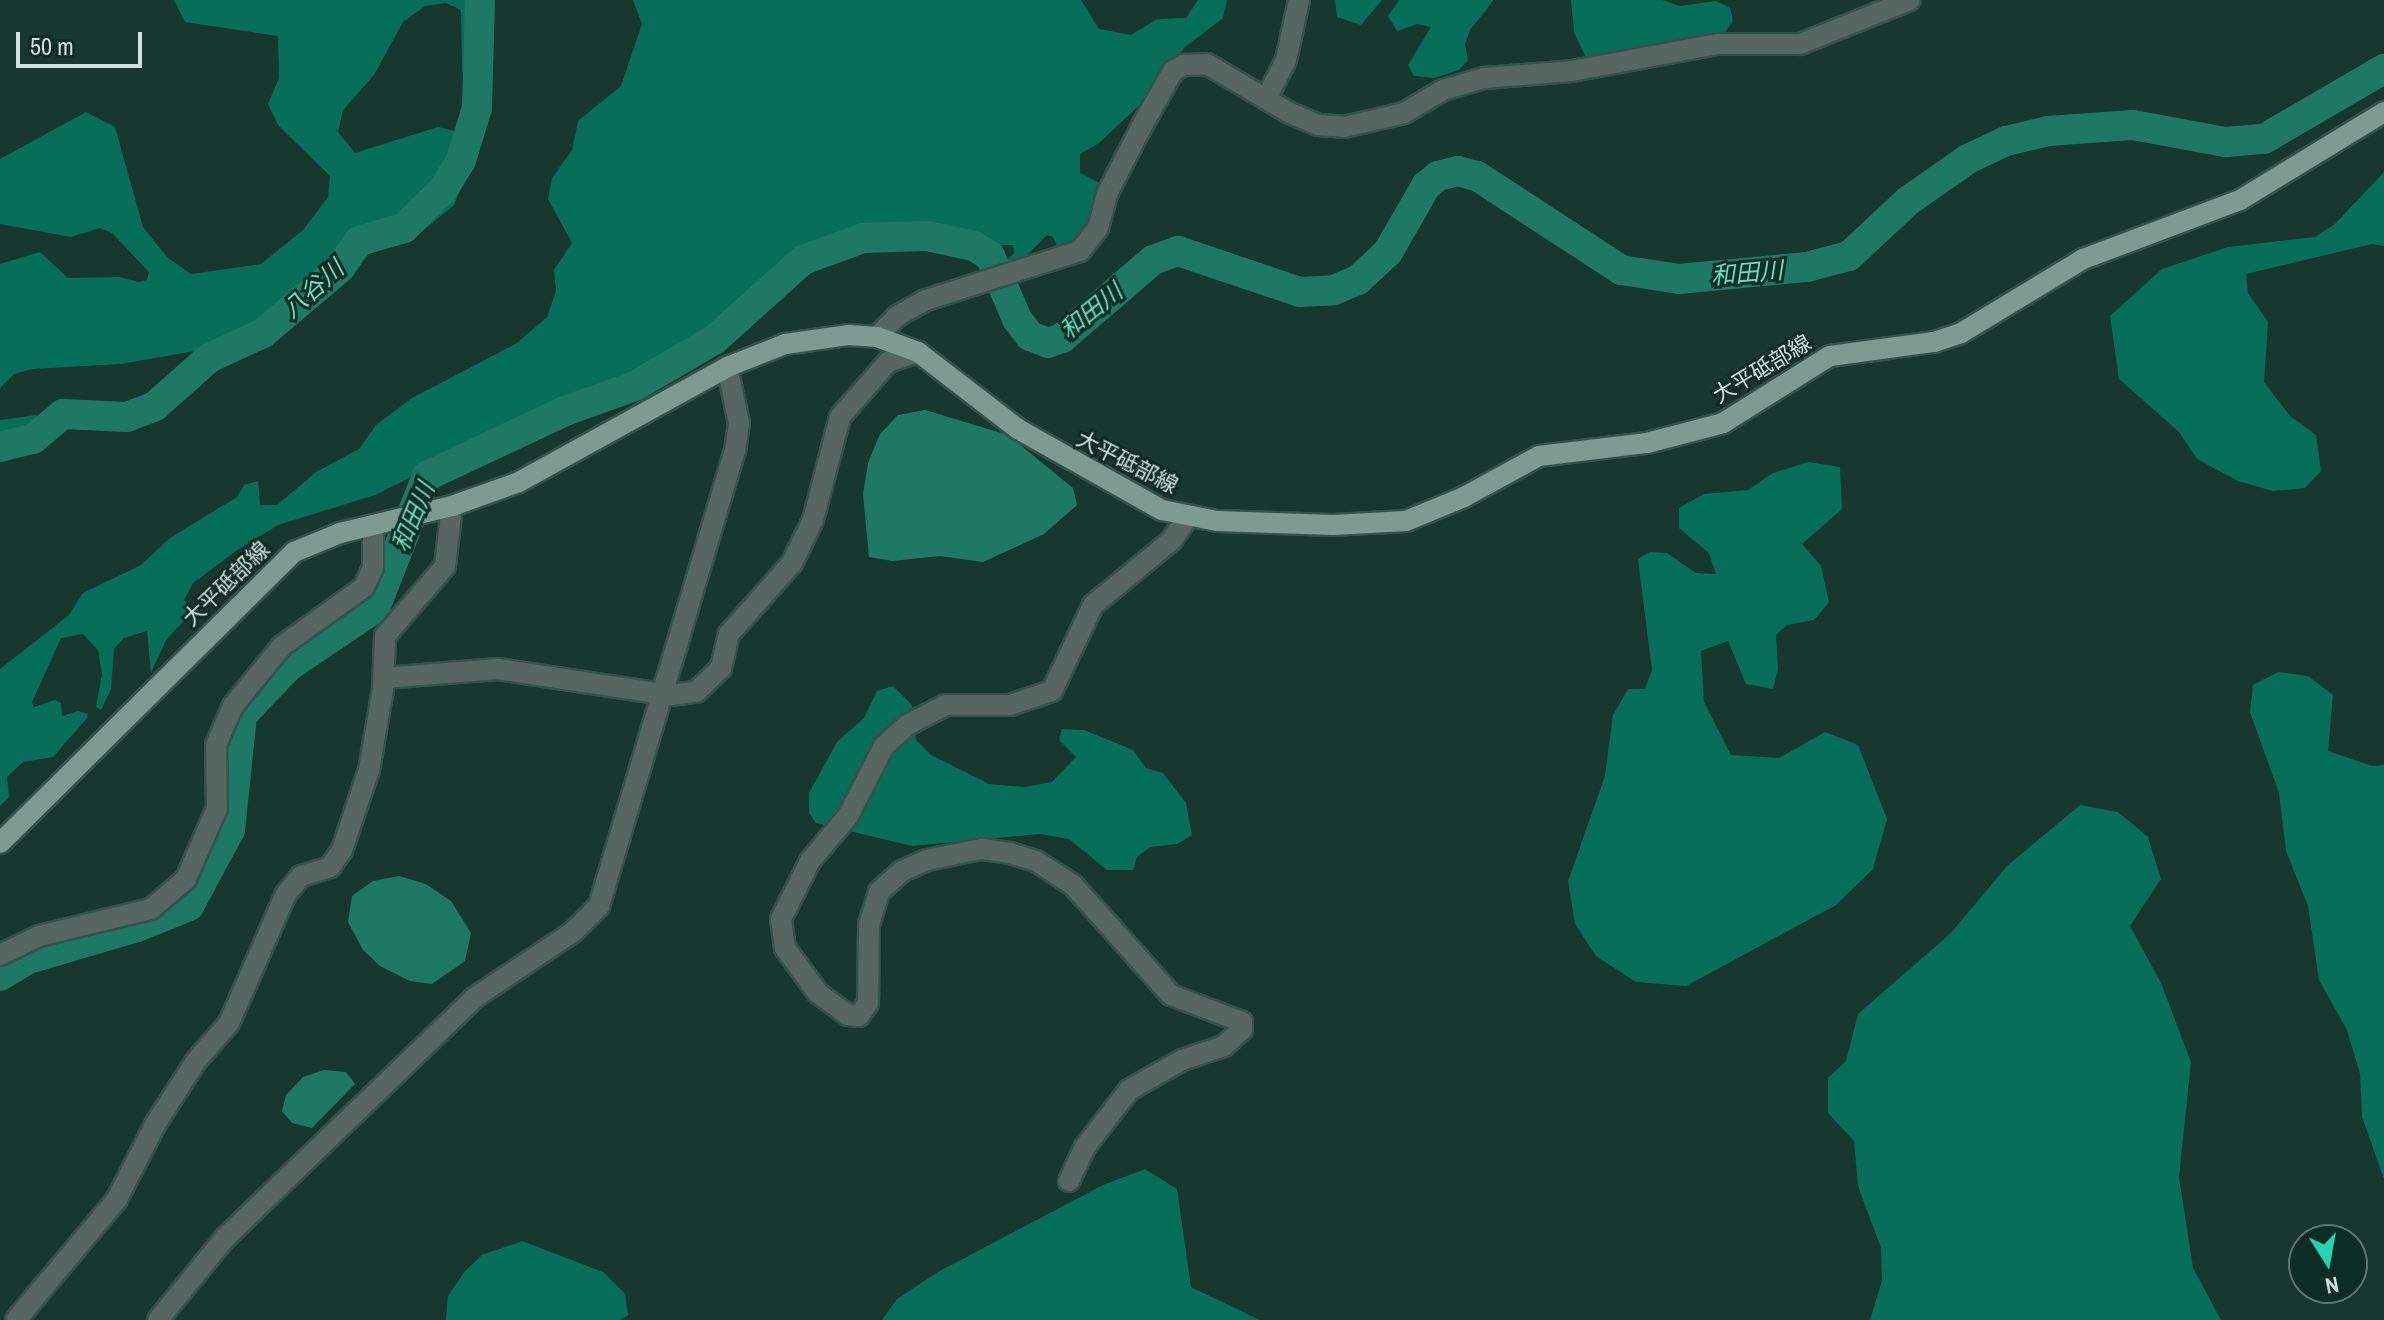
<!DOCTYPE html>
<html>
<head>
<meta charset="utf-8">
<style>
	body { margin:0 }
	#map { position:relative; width:2384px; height:1320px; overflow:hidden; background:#18372f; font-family:"Archivo Narrow","Noto Sans JP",sans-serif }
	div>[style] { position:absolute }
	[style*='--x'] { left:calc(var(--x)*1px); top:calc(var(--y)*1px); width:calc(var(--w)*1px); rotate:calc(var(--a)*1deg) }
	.forest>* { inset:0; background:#076e59 }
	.water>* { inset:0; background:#1d7964 }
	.river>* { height:30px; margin:-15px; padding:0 15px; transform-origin:15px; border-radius:15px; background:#1d7964 }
	.roads { filter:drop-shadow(2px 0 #35524b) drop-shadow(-2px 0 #35524b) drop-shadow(0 2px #35524b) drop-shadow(0 -2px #35524b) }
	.minor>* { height:20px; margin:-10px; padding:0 10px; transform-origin:10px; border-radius:10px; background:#586662 }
	.major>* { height:20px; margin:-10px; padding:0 10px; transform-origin:10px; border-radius:10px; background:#7e9b92 }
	span { translate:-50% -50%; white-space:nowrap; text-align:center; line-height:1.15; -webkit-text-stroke:6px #0d2d25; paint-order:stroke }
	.street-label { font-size:22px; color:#d0e1db }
	.water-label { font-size:24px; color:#66e0c0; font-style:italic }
	.north { position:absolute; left:2288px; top:1224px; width:80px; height:80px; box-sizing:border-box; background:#0d2d25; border:2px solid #5b756e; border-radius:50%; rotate:169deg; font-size:22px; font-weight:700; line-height:32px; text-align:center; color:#d0e1db }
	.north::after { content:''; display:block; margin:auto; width:28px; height:36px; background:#20d5b0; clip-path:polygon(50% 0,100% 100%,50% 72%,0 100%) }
	.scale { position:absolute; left:16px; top:32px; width:126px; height:36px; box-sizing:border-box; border:4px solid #d0e1db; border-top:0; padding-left:10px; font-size:24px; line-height:28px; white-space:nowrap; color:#d0e1db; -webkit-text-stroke:6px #0d2d25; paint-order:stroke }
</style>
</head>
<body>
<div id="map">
	<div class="forest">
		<div style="clip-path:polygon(174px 0,482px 0,487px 91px,474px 89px,462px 71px,461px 10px,446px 3px,425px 6px,403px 22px,374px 75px,343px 110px,338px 132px,355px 153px,438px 127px,459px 132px,468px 168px,454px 205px,415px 237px,366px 243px,349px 267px,299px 302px,271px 331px,251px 341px,121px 364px,32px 369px,14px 374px,0 388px,0 264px,40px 252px,68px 278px,119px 277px,139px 282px,147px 280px,149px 272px,112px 233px,100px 228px,71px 237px,0 224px,0 159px,86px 112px,115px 127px,143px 227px,167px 257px,191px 274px,261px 264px,303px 230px,328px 197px,330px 176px,278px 125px,268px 104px,279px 78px,278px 36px,185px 22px)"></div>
		<div style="clip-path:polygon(633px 0,1081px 0,1099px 29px,1131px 35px,1157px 19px,1186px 18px,1198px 0,1227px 0,1223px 18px,1185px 47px,1146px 99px,1099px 143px,1080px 154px,1080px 173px,1102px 184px,1088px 230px,1073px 245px,1059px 251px,1053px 237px,1047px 235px,1017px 265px,1007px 268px,1002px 263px,1014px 254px,1013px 245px,992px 245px,975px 232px,959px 236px,938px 225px,894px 223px,849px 235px,800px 254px,722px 324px,650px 370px,531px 417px,375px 495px,278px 525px,236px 551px,193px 583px,184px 600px,193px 611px,166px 640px,151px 673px,147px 631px,124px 638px,114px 649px,111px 689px,101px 710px,96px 707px,102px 674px,98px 650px,83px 634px,61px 638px,32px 702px,34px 707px,55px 700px,61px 703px,62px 716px,78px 711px,88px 714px,87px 718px,53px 757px,23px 762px,7px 777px,9px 797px,0 806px,0 669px,69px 615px,83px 593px,141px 565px,170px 538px,237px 497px,244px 485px,258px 481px,260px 505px,277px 505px,316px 472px,359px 449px,376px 425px,412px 398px,517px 343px,547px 317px,556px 291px,554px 270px,572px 243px,548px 199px,552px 178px,572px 150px,578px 121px,621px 86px,642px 24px)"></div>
		<div style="clip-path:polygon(1335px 0,1382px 0,1361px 25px,1337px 17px)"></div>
		<div style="clip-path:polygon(1399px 0,1493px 0,1493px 1px,1470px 30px,1465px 44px,1468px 60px,1459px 70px,1434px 78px,1414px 76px,1408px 65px,1431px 27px,1417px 24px,1397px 31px,1388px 16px)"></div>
		<div style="clip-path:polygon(1571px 0,1662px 0,1680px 6px,1716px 1px,1730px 8px,1733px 21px,1724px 34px,1586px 58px,1574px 32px)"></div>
		<div style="clip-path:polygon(2384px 172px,2384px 246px,2372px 244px,2246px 274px,2248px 293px,2268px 322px,2264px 382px,2290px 416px,2316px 435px,2321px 471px,2305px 488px,2273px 491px,2238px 481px,2197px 459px,2179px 432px,2119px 379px,2110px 316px,2162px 269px,2228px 247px,2315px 237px,2335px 224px)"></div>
		<div style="clip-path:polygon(36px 415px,44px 421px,42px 428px,0 440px,0 420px)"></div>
		<div style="clip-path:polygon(1808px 462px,1840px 467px,1842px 509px,1802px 544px,1821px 566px,1829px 602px,1814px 620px,1787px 625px,1776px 635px,1778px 669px,1773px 689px,1746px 684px,1728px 641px,1701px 651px,1704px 702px,1731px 755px,1779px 758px,1825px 732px,1858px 745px,1887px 819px,1873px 869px,1836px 905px,1686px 986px,1636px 982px,1596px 956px,1575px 924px,1568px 881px,1605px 776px,1613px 715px,1628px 689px,1645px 689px,1652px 670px,1638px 559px,1650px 552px,1667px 553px,1696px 573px,1716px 574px,1709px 553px,1679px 528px,1679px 508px,1704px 494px,1748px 490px,1773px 473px)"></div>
		<div style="clip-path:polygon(2278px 672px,2308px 676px,2333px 695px,2328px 751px,2372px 766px,2384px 765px,2384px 1179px,2362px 1117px,2360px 1074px,2347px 1030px,2319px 980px,2308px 906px,2286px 851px,2279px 793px,2250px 712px,2253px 685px)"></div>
		<div style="clip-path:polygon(893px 686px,912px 705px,916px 740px,931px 755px,989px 784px,1024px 787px,1052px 782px,1076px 757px,1059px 740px,1062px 729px,1084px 730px,1133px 750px,1146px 768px,1163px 773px,1186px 803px,1192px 835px,1177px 844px,1150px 847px,1137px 857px,1133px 870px,1107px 870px,1069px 839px,1040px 834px,912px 846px,816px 823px,809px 813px,809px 793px,837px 742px,864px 718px,877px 691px)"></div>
		<div style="clip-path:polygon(2080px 805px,2118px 812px,2148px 837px,2161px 879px,2130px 926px,2161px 983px,2191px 1062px,2179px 1177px,2193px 1268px,2221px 1320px,1870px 1320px,1882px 1281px,1881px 1248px,1858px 1186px,1854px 1141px,1828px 1113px,1828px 1078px,1846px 1061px,1858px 1014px,1951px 933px,2007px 866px)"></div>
		<div style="clip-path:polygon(1145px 1169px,1177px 1189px,1191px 1287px,1260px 1320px,882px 1320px,897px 1299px,938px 1272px,1103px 1185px)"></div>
		<div style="clip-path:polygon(522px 1241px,603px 1272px,625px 1294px,628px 1315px,620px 1320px,446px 1320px,448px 1296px,465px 1271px,482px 1255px)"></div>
	</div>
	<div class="water">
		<div style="clip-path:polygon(925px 410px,1008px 435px,1073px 488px,1077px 505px,1044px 534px,983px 562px,940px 556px,892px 561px,869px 557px,863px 494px,868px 463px,880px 434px,898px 415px)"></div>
		<div style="clip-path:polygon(399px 876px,426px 884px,451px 901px,471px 933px,465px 961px,432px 984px,410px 981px,380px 966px,363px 950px,348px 922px,352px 896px,373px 881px)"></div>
		<div style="clip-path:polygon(324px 1070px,346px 1072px,355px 1084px,312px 1128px,292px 1123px,282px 1111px,286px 1095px,303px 1077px)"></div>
	</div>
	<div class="river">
		<div style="--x:0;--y:447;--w:34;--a:-14"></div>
		<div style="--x:33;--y:439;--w:39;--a:-40"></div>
		<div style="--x:63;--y:414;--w:64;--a:2.7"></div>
		<div style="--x:127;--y:417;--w:30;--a:-21"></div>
		<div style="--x:155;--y:406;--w:72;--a:-41.6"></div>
		<div style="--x:209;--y:358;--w:60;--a:-24.8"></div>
		<div style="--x:263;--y:333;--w:101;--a:-40.2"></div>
		<div style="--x:340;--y:268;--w:33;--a:-55"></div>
		<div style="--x:359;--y:241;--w:47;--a:-16.1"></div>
		<div style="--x:404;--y:228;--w:54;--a:-44.3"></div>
		<div style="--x:443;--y:190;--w:35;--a:-59"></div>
		<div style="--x:461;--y:160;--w:54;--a:-72.9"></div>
		<div style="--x:477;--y:108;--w:108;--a:-88.4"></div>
		<div style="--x:0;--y:976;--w:33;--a:-31"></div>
		<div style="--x:28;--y:959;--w:114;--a:-16.4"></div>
		<div style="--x:137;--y:927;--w:56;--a:-22"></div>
		<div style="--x:189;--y:906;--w:86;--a:-61.7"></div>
		<div style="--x:230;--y:830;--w:116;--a:-84"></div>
		<div style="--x:242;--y:715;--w:68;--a:-46.2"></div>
		<div style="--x:289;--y:666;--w:104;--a:-34"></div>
		<div style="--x:375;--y:608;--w:142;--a:-68.5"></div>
		<div style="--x:427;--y:476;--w:153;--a:-25.2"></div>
		<div style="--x:565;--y:411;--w:74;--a:-19.7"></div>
		<div style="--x:635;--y:386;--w:93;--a:-30.4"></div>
		<div style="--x:715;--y:339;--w:118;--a:-41.9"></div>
		<div style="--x:803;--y:260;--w:64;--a:-20.1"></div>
		<div style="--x:863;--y:238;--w:64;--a:-1.8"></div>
		<div style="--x:927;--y:236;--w:48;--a:12"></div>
		<div style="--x:974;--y:246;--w:19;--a:32"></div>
		<div style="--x:990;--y:256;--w:69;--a:66.8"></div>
		<div style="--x:1017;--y:319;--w:21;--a:53"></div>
		<div style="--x:1030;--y:336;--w:19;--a:21"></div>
		<div style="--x:1048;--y:343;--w:15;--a:-20"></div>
		<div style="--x:1062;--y:338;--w:120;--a:-40.6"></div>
		<div style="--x:1153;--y:260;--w:27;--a:-20"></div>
		<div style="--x:1178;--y:251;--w:129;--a:18.6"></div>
		<div style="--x:1300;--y:292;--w:34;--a:-3"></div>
		<div style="--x:1334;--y:290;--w:26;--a:-23"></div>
		<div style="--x:1358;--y:280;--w:41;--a:-43"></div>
		<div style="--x:1388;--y:252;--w:76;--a:-60.1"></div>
		<div style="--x:1426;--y:186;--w:16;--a:-40"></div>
		<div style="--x:1438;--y:176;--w:21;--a:-14"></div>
		<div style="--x:1458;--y:171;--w:20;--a:15"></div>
		<div style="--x:1477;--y:176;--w:172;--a:33.1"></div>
		<div style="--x:1621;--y:270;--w:59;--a:8.8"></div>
		<div style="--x:1679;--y:279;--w:129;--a:-5.4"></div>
		<div style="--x:1807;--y:267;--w:43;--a:-14.7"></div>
		<div style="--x:1849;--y:256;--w:81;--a:-43"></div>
		<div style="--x:1908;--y:201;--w:73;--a:-35"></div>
		<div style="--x:1968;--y:159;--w:42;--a:-25.3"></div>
		<div style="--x:2006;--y:141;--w:43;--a:-13.4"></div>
		<div style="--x:2048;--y:131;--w:85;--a:-4"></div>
		<div style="--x:2133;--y:125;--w:95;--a:10.4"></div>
		<div style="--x:2226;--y:142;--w:38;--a:-5"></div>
		<div style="--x:2264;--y:139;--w:139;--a:-30.3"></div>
	</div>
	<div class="roads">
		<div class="minor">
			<div style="--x:1266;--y:99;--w:44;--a:-62.9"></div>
			<div style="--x:1286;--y:60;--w:61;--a:-77.8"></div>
			<div style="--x:877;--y:337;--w:29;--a:-46"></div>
			<div style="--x:897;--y:316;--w:33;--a:-29"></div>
			<div style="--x:926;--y:300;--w:162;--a:-17.7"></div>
			<div style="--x:1080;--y:251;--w:29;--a:-52"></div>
			<div style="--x:1098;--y:228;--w:35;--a:-75"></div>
			<div style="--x:1107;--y:194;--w:79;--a:-62.8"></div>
			<div style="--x:1143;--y:124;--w:61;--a:-60.5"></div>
			<div style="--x:1173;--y:71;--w:13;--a:-29"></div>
			<div style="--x:1184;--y:65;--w:23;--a:-2"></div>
			<div style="--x:1207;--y:64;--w:96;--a:30.6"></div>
			<div style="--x:1290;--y:113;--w:30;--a:23"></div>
			<div style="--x:1318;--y:125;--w:26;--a:4"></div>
			<div style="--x:1344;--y:127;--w:62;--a:-13.1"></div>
			<div style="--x:1404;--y:113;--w:45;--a:-30.5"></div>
			<div style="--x:1443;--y:90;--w:43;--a:-16.3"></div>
			<div style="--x:1484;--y:78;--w:88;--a:-4.5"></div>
			<div style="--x:1572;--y:71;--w:148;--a:-10.5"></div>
			<div style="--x:1718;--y:44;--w:82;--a:0"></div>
			<div style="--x:1800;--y:44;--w:118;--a:-21.8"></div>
			<div style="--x:384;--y:678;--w:114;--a:-4.5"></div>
			<div style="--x:498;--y:669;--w:174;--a:8.6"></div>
			<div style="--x:670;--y:695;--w:26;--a:-7"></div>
			<div style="--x:696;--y:692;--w:35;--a:-44"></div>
			<div style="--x:721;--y:668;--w:35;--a:-77"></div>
			<div style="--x:729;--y:634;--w:95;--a:-48.4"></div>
			<div style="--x:792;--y:563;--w:48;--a:-64"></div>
			<div style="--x:813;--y:520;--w:106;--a:-75.3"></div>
			<div style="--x:840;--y:417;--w:73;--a:-48.9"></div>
			<div style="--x:888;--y:362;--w:32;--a:-18"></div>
			<div style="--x:0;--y:955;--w:43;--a:-26"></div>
			<div style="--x:39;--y:936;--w:115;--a:-13.6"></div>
			<div style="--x:151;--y:909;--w:46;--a:-40.6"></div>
			<div style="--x:186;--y:879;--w:77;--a:-66.4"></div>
			<div style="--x:217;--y:808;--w:63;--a:-90.9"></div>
			<div style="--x:216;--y:745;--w:43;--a:-66.4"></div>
			<div style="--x:233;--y:706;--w:77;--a:-50.8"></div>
			<div style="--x:282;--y:646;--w:101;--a:-35.7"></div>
			<div style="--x:364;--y:587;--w:21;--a:-65"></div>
			<div style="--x:373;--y:568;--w:43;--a:-90"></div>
			<div style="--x:1069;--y:1181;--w:38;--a:-65"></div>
			<div style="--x:1085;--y:1147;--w:72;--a:-52.3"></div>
			<div style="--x:1129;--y:1090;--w:61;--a:-29.5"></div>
			<div style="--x:1182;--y:1060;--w:44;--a:-18.4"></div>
			<div style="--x:1224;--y:1046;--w:24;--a:-42"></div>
			<div style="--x:1242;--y:1030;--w:8;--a:-90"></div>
			<div style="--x:1242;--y:1022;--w:76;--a:-159.2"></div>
			<div style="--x:1171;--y:995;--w:147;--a:-131.7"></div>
			<div style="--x:1073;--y:885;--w:44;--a:-147"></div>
			<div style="--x:1036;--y:861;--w:27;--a:-163"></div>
			<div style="--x:1010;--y:853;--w:29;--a:-172"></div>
			<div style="--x:981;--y:849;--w:55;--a:168.5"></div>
			<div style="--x:927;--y:860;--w:27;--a:156"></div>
			<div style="--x:902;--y:871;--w:31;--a:138"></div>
			<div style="--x:879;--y:892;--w:34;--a:107"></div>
			<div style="--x:869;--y:924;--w:79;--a:90.7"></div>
			<div style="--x:868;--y:1003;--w:16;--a:125"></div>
			<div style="--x:859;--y:1016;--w:11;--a:-175"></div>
			<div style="--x:848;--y:1015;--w:37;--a:-144"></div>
			<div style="--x:818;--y:993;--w:56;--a:-126.3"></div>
			<div style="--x:785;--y:948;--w:29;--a:-98"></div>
			<div style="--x:781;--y:919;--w:65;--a:-63.4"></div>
			<div style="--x:810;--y:861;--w:59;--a:-49.8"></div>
			<div style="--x:848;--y:816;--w:79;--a:-62.8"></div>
			<div style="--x:884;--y:746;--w:31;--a:-42"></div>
			<div style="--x:907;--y:725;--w:44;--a:-27.1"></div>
			<div style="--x:946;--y:705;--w:64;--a:0"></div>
			<div style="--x:1010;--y:705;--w:44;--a:-18.4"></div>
			<div style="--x:1052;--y:691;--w:95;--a:-64.5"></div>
			<div style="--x:1093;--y:605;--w:101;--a:-39.4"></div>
			<div style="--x:1171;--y:541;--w:29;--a:-55"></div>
			<div style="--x:16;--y:1320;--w:158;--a:-50.1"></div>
			<div style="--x:117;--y:1199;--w:85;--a:-62.8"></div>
			<div style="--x:156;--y:1123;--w:74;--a:-57.2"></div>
			<div style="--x:196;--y:1061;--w:50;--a:-49"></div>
			<div style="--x:229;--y:1023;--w:141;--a:-66.2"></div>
			<div style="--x:286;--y:894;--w:23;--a:-50"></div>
			<div style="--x:301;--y:876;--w:30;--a:-17"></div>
			<div style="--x:330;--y:867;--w:21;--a:-55"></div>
			<div style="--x:342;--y:850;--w:84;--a:-71.4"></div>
			<div style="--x:369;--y:770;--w:82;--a:-80.2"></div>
			<div style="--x:383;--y:689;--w:53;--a:-87.8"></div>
			<div style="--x:385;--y:636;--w:92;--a:-49.4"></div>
			<div style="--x:445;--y:566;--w:60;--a:-83.3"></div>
			<div style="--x:158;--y:1320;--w:106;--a:-50.7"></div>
			<div style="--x:225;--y:1238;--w:346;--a:-43.9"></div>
			<div style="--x:474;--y:998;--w:119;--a:-33.7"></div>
			<div style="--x:573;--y:932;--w:37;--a:-45"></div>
			<div style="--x:599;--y:906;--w:475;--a:-73.4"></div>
			<div style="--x:735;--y:451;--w:28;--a:-82"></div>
			<div style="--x:739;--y:423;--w:57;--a:-102.1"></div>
		</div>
		<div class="major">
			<div style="--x:0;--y:843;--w:414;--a:-44.7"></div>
			<div style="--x:294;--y:552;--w:50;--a:-22.4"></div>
			<div style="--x:340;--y:533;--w:115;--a:-13.6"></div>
			<div style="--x:452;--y:506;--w:71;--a:-19.7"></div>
			<div style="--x:519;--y:482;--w:238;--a:-28.9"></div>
			<div style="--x:727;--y:367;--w:62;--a:-21.6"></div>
			<div style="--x:785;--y:344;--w:65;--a:-8"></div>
			<div style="--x:849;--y:335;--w:28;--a:4"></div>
			<div style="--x:877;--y:337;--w:44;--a:20.1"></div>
			<div style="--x:918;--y:352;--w:126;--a:37.6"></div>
			<div style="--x:1018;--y:429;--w:165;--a:29.4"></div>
			<div style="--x:1162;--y:510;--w:56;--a:11.3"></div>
			<div style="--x:1217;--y:521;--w:116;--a:2"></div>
			<div style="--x:1333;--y:525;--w:73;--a:-3.1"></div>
			<div style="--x:1406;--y:521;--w:63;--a:-22.5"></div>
			<div style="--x:1464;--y:497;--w:85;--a:-28.7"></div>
			<div style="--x:1539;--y:456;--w:109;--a:-6.9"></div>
			<div style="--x:1647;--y:443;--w:79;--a:-14.7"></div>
			<div style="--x:1723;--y:423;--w:126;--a:-32.1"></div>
			<div style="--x:1830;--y:356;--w:105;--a:-7.7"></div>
			<div style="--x:1934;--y:342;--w:28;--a:-18"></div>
			<div style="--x:1961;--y:333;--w:143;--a:-31.2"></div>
			<div style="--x:2083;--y:259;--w:168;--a:-20.6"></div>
			<div style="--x:2240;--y:200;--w:169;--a:-31.4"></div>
		</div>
	</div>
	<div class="street-label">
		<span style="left:1762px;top:369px;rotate:-31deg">大平砥部線</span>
		<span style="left:1127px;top:462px;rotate:27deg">大平砥部線</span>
		<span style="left:226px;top:584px;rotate:-44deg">大平砥部線</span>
	</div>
	<div class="water-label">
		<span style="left:1747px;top:273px;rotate:-5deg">和田川</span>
		<span style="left:313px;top:289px;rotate:-42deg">八谷川</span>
		<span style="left:1091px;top:311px;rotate:-39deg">和田川</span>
		<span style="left:413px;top:517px;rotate:-67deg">和田川</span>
	</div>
	<div class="north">N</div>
	<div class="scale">50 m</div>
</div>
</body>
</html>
